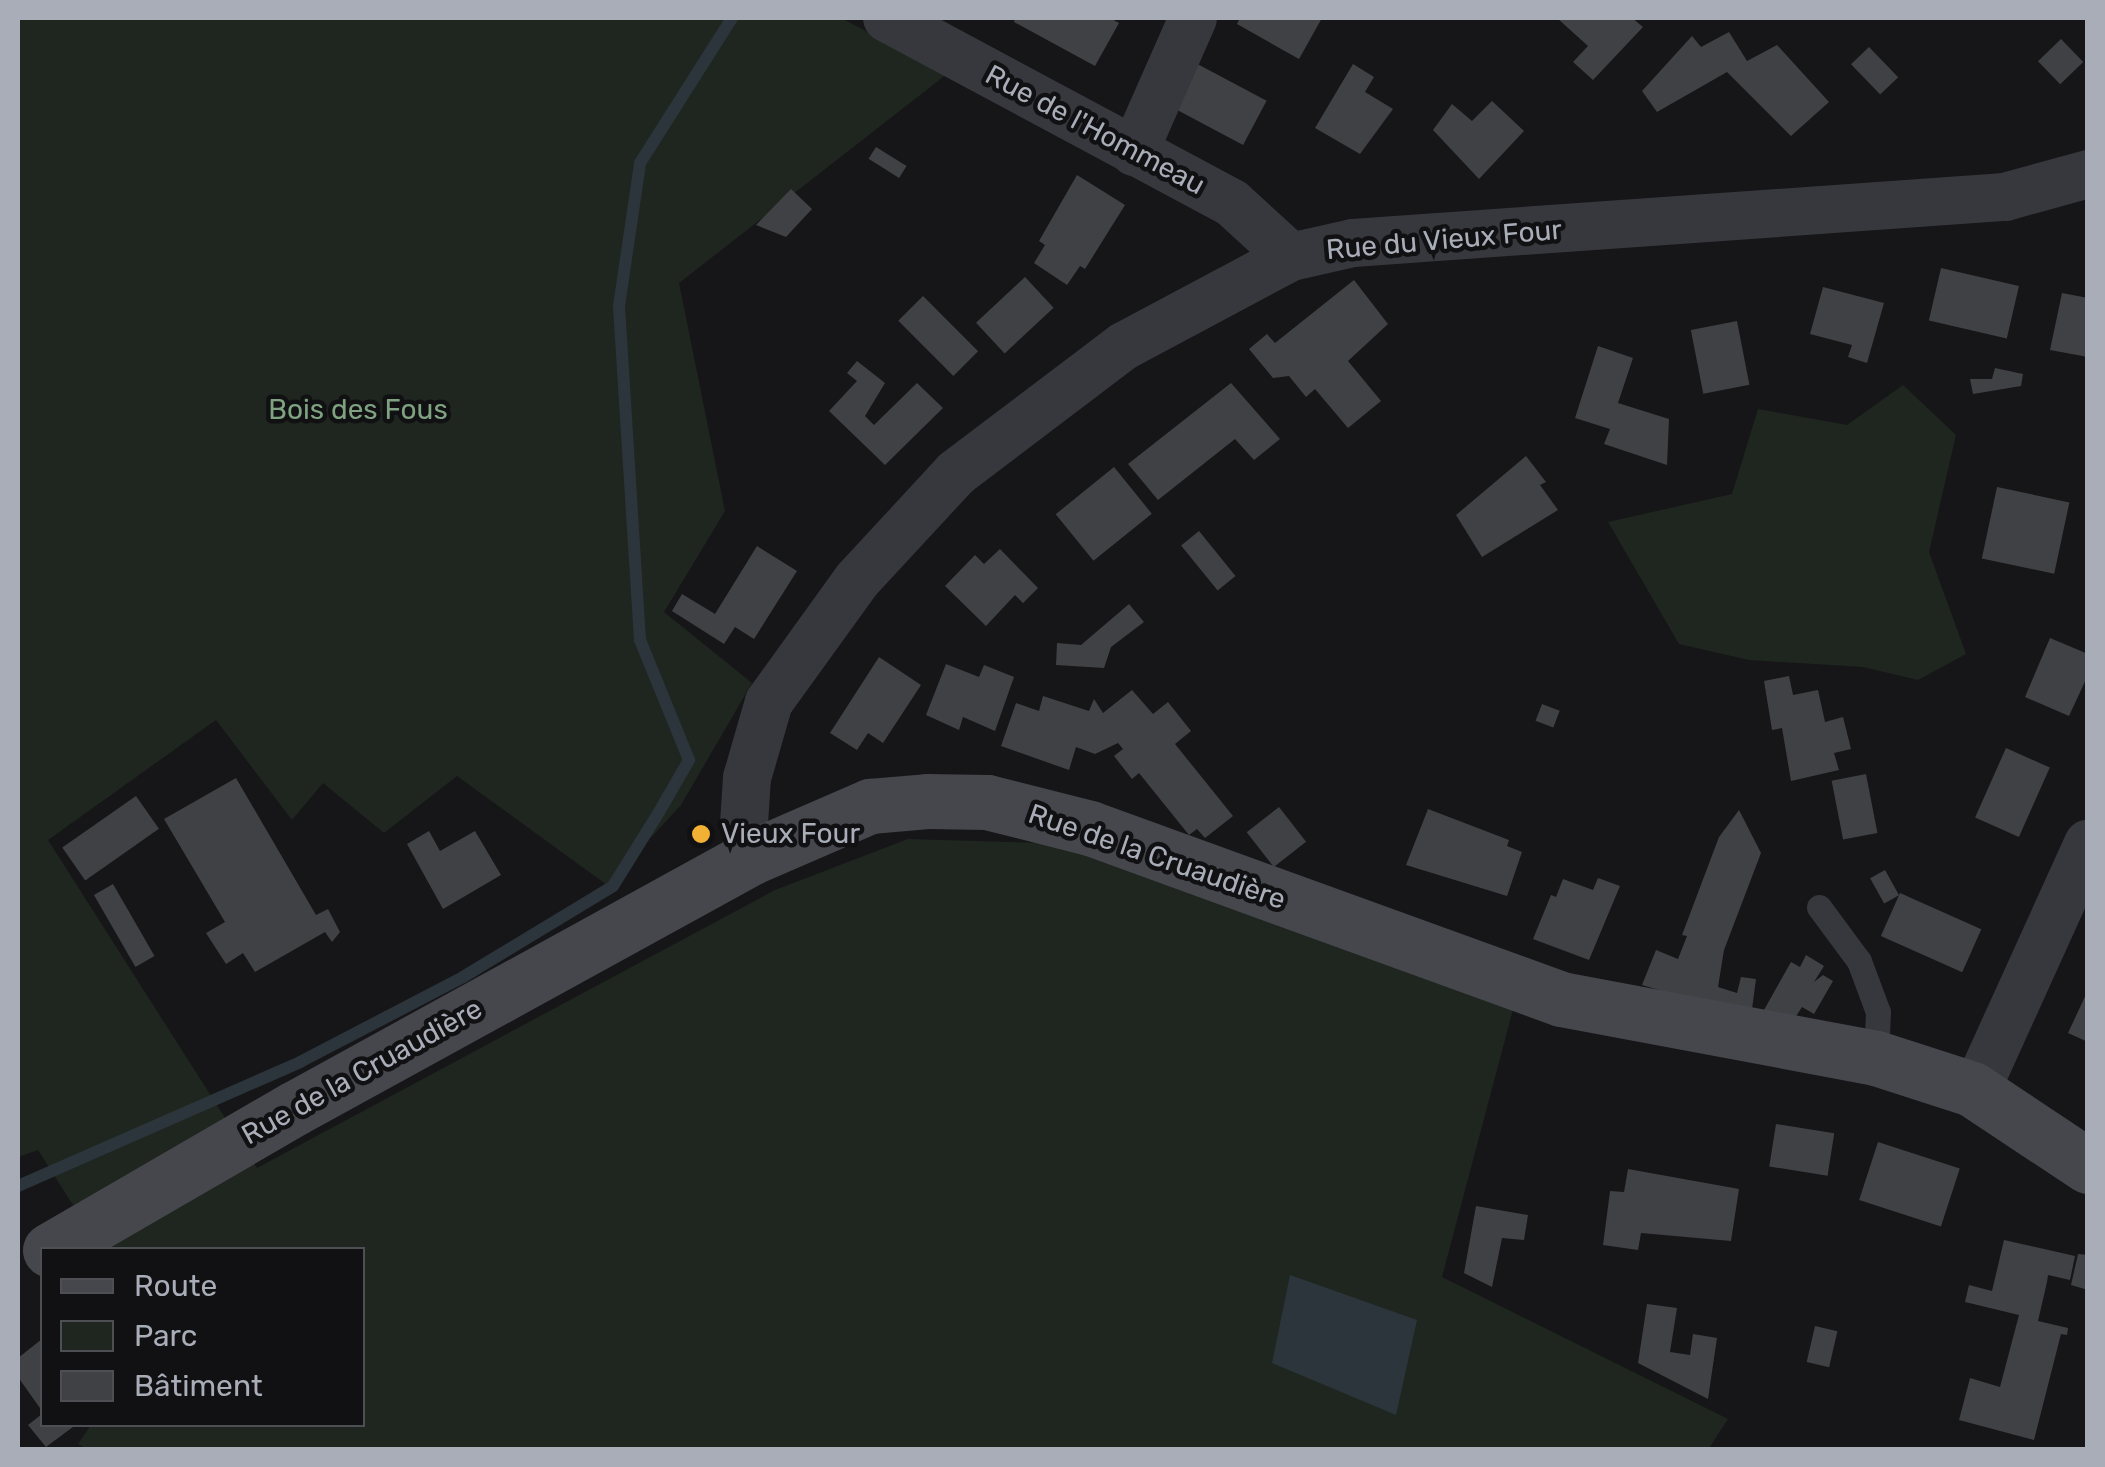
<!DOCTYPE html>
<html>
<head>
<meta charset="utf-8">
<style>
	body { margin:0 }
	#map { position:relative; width:2105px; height:1467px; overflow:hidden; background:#161618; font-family:Rubik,sans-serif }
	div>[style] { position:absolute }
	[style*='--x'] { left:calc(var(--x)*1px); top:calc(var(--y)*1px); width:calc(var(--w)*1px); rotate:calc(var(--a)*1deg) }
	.green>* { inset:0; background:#1e261f }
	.water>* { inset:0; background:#2c353c }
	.stream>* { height:12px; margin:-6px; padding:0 6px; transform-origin:6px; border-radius:6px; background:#2c353c }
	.building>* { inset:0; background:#404145; transform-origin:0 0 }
	.lane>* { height:25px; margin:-12.5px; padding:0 12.5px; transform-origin:12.5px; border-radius:12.5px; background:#37383d }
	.street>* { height:48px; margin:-24px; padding:0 24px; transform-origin:24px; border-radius:24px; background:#37383d }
	.secondary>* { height:55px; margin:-27.5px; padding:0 27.5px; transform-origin:27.5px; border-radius:27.5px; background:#45474d }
	.dots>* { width:28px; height:28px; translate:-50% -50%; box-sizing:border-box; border:5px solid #111113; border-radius:50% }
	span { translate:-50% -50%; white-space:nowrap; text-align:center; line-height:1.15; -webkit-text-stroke:9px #111113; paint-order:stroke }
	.street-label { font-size:28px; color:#a8adb8 }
	.park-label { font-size:28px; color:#7fa381 }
	.poi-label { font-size:28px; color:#a8adb8 }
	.left { translate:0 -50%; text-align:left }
	.frame { position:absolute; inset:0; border:20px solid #a8adb8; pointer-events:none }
	.legend { position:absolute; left:40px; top:1247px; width:325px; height:180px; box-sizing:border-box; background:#111113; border:2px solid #4d4f55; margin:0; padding:12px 18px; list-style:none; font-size:30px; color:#a8adb8 }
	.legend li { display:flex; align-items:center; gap:20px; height:50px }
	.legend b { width:50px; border:2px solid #4d4f55 }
</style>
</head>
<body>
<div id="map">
	<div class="green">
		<div style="clip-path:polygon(18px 18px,841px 18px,947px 74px,679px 283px,725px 511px,664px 612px,752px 683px,681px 805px,607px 885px,457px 776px,384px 833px,323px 783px,292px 820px,216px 720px,48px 840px,257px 1168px,775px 890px,908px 839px,1073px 844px,1515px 1002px,1442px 1277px,1728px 1419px,1708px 1450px,87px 1449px,78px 1444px,91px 1425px,362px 1424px,362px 1250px,101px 1249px,38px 1150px,18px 1157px)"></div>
		<div style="clip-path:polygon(1903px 385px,1956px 435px,1929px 552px,1966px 654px,1918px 680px,1863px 667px,1749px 660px,1679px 644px,1608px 522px,1732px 494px,1758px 409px,1847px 425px)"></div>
	</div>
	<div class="water">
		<div style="clip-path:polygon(1290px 1275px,1417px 1320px,1396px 1415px,1272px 1363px)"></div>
	</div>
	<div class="stream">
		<div style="--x:18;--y:1186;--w:308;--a:-23.7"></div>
		<div style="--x:300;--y:1062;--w:184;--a:-27.5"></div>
		<div style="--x:463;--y:977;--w:175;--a:-31.2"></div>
		<div style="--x:613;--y:886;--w:87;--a:-58.1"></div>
		<div style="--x:659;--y:812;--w:60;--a:-60"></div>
		<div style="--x:689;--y:760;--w:130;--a:-112.2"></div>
		<div style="--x:640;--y:640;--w:335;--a:-93.6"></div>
		<div style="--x:619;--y:306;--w:145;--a:-81.6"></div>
		<div style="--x:640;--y:163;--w:172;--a:-57.6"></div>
	</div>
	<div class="building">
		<div style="clip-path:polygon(1015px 18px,1110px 18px,1119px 23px,1095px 66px,1014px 22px)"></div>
		<div style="clip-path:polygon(1240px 18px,1322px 18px,1299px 59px,1237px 24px)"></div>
		<div style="clip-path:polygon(1557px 18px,1632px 18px,1643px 27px,1593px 80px,1573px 62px,1588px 46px)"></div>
		<div style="clip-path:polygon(1729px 32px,1747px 61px,1777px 45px,1829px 102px,1791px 136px,1727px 72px,1657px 112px,1642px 91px,1692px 36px,1701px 47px)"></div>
		<div style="left:2061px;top:39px;width:32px;height:32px;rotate:46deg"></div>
		<div style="left:1869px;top:47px;width:42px;height:25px;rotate:46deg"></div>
		<div style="left:1188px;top:59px;width:89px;height:50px;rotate:28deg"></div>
		<div style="clip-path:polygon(1353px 64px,1374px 77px,1365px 92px,1393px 109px,1360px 154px,1315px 128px)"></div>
		<div style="clip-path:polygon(1492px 101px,1524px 131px,1479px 179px,1433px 130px,1452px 104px,1472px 121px)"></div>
		<div style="left:876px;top:147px;width:36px;height:14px;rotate:32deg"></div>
		<div style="clip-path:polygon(1077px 175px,1125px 205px,1085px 269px,1080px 266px,1067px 285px,1034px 263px,1045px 245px,1039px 241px)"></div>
		<div style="clip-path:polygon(791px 189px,812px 209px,798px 224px,786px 237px,756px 225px)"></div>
		<div style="left:1941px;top:268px;width:80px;height:54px;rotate:13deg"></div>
		<div style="left:1025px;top:277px;width:42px;height:67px;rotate:47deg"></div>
		<div style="clip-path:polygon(1354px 280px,1388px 324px,1348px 361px,1381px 401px,1348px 428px,1315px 389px,1306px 397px,1289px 376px,1273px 378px,1249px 349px,1267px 334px,1275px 343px)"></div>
		<div style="clip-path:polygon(1823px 287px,1884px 303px,1867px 363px,1848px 357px,1852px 345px,1810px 334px)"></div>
		<div style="clip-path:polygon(2062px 293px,2088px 298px,2088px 357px,2050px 350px)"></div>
		<div style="left:923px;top:296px;width:78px;height:35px;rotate:45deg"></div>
		<div style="left:1737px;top:321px;width:65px;height:47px;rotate:79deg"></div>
		<div style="clip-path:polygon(1598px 346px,1633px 358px,1618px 403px,1669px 419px,1667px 465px,1604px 444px,1610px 429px,1575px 418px)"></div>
		<div style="clip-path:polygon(857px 361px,885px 383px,865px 416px,874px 425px,917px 383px,943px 408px,885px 465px,829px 411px,857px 381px,847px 373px)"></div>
		<div style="clip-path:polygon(1995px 368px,2023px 374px,2021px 386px,1973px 394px,1970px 379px,1992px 379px)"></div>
		<div style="clip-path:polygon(1231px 383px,1280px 439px,1254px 460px,1235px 439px,1158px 500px,1128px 464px)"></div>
		<div style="clip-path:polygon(1526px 456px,1546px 482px,1540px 485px,1558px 510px,1482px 557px,1456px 515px)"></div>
		<div style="left:1114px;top:467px;width:60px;height:75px;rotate:51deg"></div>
		<div style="left:1997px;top:487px;width:74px;height:73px;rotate:12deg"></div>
		<div style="left:1199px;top:531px;width:58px;height:23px;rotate:51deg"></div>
		<div style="clip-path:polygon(757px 546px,797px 571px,754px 639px,735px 627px,724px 644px,672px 611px,682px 594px,715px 614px)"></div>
		<div style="clip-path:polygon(1000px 549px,1038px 588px,1023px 603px,1015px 595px,986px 626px,945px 586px,975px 555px,984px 564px)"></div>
		<div style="clip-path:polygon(1129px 604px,1144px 622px,1111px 647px,1104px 668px,1056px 665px,1057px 643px,1081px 645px)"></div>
		<div style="clip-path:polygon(2050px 638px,2088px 654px,2088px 675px,2069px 716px,2025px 697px)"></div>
		<div style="clip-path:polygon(879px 657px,921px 685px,883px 743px,868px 733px,857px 750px,830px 733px)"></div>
		<div style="clip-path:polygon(946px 664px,979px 677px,984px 665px,1014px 677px,995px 731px,963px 717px,959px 730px,926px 715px)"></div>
		<div style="clip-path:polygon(1789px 676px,1793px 695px,1818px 690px,1825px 722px,1843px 717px,1851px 749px,1834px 753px,1839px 770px,1791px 781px,1782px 728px,1772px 730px,1764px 681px)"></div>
		<div style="clip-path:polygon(1132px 690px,1153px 714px,1168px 702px,1191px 731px,1175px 744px,1233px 816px,1205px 838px,1197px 829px,1189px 835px,1139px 773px,1132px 779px,1114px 756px,1123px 749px,1118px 743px,1095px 754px,1076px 747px,1069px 770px,1001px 746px,1016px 703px,1039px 711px,1043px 696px,1089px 711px,1094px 699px,1103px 713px)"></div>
		<div style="left:1542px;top:704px;width:19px;height:18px;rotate:21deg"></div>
		<div style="left:2006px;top:748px;width:48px;height:76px;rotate:24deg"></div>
		<div style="left:1866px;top:774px;width:60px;height:35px;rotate:79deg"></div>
		<div style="clip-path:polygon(236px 778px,316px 915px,328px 909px,340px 932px,332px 942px,325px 932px,255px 972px,243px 953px,226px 964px,206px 933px,225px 922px,164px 819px)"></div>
		<div style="left:136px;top:796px;width:40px;height:90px;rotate:55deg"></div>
		<div style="left:1279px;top:807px;width:44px;height:41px;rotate:52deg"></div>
		<div style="clip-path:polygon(1428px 809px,1509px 840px,1507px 846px,1522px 852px,1507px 896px,1406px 865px)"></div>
		<div style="clip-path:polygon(1739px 810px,1761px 853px,1724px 950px,1718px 987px,1737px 993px,1741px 977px,1756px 979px,1751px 1017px,1642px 985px,1656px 950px,1678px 959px,1687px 936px,1682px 935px,1719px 837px)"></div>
		<div style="clip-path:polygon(429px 831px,440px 851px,475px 831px,501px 875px,443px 909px,407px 844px)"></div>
		<div style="left:1885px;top:870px;width:29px;height:17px;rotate:61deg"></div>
		<div style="clip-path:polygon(1598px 878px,1620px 886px,1589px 960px,1533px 939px,1551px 895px,1556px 897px,1563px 879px,1593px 890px)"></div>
		<div style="left:113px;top:884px;width:83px;height:22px;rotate:60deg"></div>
		<div style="left:1900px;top:893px;width:89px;height:47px;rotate:24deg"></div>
		<div style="clip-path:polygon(1806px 955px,1824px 966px,1814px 982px,1823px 975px,1833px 981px,1814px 1014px,1802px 1007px,1791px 1024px,1764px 1010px,1791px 962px,1800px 967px)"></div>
		<div style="clip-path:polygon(2088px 990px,2088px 1042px,2068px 1033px)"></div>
		<div style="left:1776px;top:1124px;width:59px;height:43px;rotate:9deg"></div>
		<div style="left:1878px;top:1142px;width:86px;height:61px;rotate:18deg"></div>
		<div style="clip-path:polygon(1628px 1169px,1739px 1189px,1731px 1241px,1641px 1233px,1638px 1250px,1603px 1245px,1610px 1191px,1624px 1192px)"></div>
		<div style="clip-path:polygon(1476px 1206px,1528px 1215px,1524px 1240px,1502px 1238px,1492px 1287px,1464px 1273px)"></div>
		<div style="clip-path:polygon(2004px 1240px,2075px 1256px,2070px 1280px,2048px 1275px,2047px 1282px,2038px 1321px,2068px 1328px,2067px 1335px,2061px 1334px,2034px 1440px,1959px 1420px,1970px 1378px,2000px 1387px,2019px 1315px,1965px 1302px,1969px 1285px,1992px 1291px)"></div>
		<div style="clip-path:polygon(2078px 1254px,2088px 1255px,2088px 1290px,2071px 1285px)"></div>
		<div style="clip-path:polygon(1647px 1304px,1677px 1308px,1670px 1352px,1690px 1355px,1693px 1334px,1717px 1338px,1708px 1399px,1638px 1363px)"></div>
		<div style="left:1815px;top:1326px;width:23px;height:37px;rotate:13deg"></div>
		<div style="clip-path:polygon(42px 1339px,42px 1411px,18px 1377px,18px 1358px)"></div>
		<div style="clip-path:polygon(42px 1414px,42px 1424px,77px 1424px,46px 1447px,28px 1425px)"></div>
	</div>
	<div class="lane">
		<div style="--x:1819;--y:907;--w:67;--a:53.5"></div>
		<div style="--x:1859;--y:961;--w:54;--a:69.6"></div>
		<div style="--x:1878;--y:1012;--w:46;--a:92.5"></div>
	</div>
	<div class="street">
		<div style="--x:887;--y:18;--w:391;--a:28.2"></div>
		<div style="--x:1232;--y:203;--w:80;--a:42.5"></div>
		<div style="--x:1134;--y:152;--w:146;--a:-66.2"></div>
		<div style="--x:752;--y:857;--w:34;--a:-104"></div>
		<div style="--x:744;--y:824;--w:46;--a:-86.3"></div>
		<div style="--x:747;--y:778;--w:79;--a:-73.9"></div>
		<div style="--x:769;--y:702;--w:150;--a:-54.2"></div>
		<div style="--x:857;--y:580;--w:146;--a:-47.2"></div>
		<div style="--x:956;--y:473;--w:211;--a:-37.1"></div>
		<div style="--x:1124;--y:346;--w:189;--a:-28.1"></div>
		<div style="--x:1291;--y:257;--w:64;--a:-12.7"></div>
		<div style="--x:1353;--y:243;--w:654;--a:-4.04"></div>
		<div style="--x:2005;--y:197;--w:86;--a:-15.5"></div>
		<div style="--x:1972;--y:1089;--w:20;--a:-53"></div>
		<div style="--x:1984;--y:1073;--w:252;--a:-65.6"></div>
	</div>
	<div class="secondary">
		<div style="--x:50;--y:1250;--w:283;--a:-30.1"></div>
		<div style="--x:295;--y:1108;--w:521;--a:-28.78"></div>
		<div style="--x:752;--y:857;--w:129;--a:-23.4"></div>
		<div style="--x:870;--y:806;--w:57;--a:-5"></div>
		<div style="--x:927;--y:801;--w:60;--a:1"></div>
		<div style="--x:987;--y:802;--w:106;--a:14.2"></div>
		<div style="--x:1090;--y:828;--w:501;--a:19.95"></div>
		<div style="--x:1561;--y:999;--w:320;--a:10.6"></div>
		<div style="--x:1876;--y:1058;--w:101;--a:17.9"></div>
		<div style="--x:1972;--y:1089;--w:139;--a:33.6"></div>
	</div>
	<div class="dots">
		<div style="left:701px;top:834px;background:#f2b134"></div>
	</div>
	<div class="street-label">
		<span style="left:1095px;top:130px;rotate:28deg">Rue de l'Hommeau</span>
		<span style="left:1444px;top:240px;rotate:-5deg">Rue du Vieux Four</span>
		<span style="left:1157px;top:857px;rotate:19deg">Rue de la Cruaudière</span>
		<span style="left:362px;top:1072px;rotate:-29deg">Rue de la Cruaudière</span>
	</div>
	<div class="park-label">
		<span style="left:358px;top:410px">Bois des Fous</span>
	</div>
	<div class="poi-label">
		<span class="left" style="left:721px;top:834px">Vieux Four</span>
	</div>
	<div class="frame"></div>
	<ul class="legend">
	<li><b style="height:12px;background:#45474d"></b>Route</li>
	<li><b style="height:28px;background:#1e261f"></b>Parc</li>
	<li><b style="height:28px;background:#404145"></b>Bâtiment</li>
	</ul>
</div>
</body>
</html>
